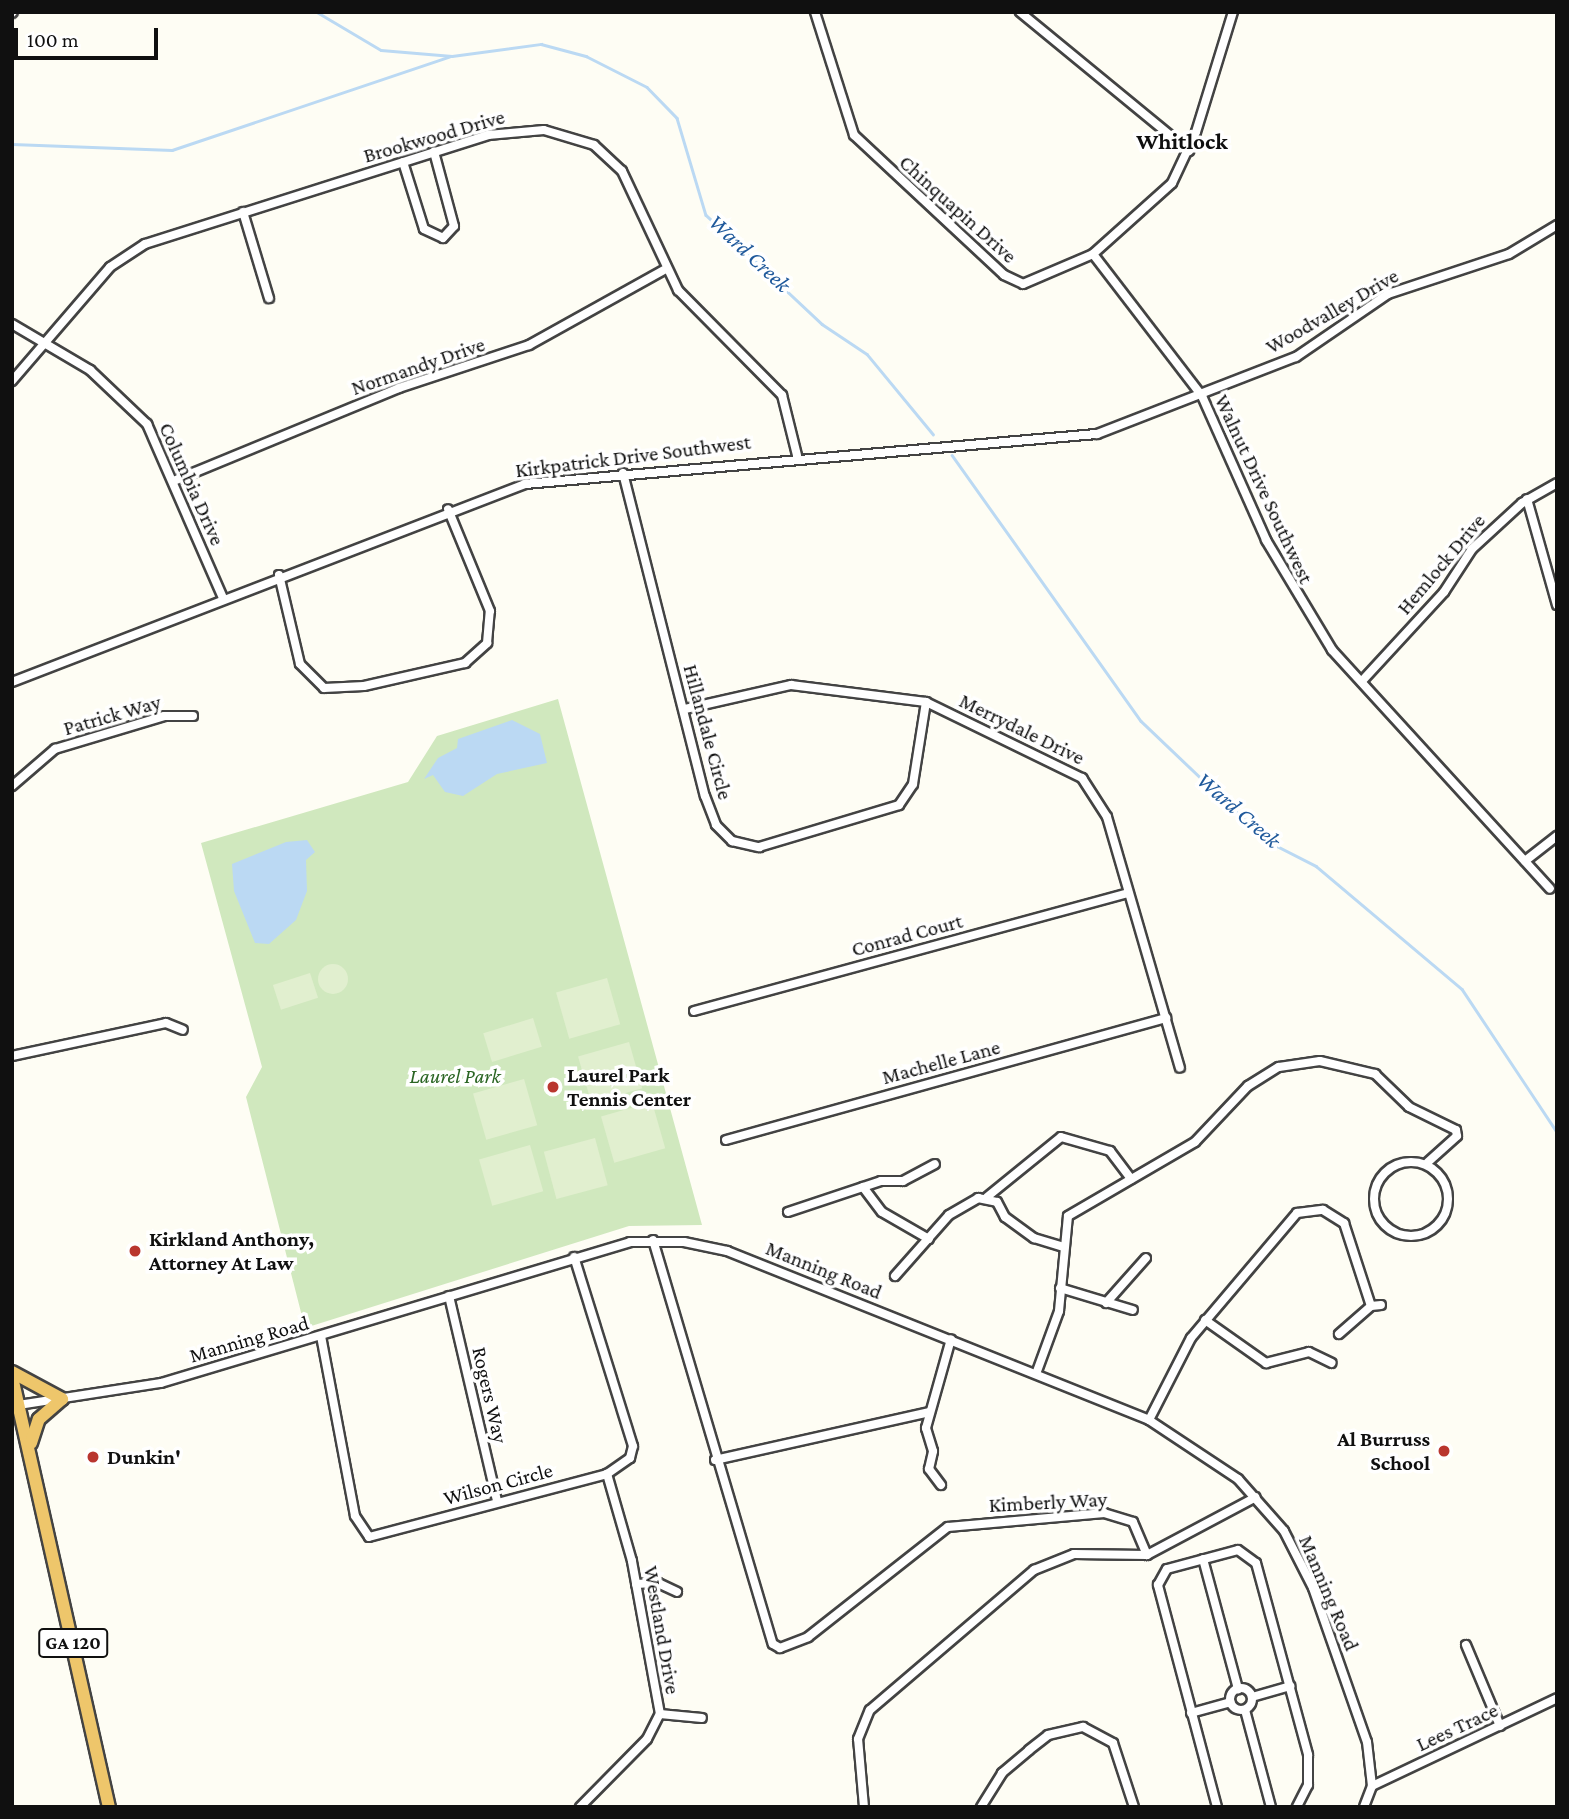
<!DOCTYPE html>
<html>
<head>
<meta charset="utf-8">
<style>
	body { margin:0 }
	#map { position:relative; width:1569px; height:1819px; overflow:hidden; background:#fefdf4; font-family:"Crimson Pro",serif }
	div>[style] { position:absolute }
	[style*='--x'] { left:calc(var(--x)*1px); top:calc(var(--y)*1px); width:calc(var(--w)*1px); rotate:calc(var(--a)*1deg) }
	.green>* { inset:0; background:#d0e8be }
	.pitch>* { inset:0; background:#e1efcf; transform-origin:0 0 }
	.round { border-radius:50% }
	.water>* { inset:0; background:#bbd9f3 }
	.stream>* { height:2.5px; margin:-1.25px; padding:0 1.25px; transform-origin:1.25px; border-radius:1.25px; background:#bbd9f3 }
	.roads { filter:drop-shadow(2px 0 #434343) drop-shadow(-2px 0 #434343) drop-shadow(0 2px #434343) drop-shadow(0 -2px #434343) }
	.minor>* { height:8px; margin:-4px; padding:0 4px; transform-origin:4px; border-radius:4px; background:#fff }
	.minor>.ring { margin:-4px; padding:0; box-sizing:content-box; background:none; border:8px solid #fff; border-radius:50% }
	.trunk>* { height:12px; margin:-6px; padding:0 6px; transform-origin:6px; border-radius:6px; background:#eec66b }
	.dots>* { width:19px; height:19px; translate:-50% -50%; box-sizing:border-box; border:4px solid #fff; border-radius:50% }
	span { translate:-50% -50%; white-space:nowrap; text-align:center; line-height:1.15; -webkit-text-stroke:7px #fff; paint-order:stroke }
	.shield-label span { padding:2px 5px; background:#fff; border:2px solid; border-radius:5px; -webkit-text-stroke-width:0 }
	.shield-label { font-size:19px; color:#101010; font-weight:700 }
	.street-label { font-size:21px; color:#101010 }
	.poi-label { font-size:21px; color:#101010; font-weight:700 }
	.left { translate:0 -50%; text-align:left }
	.right { translate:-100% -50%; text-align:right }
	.park-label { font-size:21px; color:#2a6523; font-style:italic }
	.neighbourhood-label { font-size:23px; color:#101010; font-weight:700 }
	.water-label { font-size:23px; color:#1f599b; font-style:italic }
	.frame { position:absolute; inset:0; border:14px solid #101010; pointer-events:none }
	.scale { position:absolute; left:14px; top:28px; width:144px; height:32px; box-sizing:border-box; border:4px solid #101010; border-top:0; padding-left:9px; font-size:21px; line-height:24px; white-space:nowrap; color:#101010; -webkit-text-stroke:5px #fff; paint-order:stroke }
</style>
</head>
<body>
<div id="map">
	<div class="green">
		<div style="clip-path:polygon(558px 699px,702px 1225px,629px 1226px,305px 1328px,246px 1097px,262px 1067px,201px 843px,408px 782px,437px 736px)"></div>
	</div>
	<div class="pitch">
		<div class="round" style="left:318px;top:964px;width:30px;height:30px"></div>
		<div style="left:310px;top:973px;width:26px;height:39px;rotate:72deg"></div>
		<div style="left:607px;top:978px;width:48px;height:53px;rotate:74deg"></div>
		<div style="left:533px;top:1018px;width:30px;height:52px;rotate:73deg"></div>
		<div style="left:629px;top:1042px;width:48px;height:53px;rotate:74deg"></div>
		<div style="left:524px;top:1079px;width:48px;height:53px;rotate:74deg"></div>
		<div style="left:652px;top:1102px;width:48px;height:53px;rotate:74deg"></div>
		<div style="left:595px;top:1138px;width:49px;height:53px;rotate:75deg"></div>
		<div style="left:530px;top:1145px;width:48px;height:53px;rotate:74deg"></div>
	</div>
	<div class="water">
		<div style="clip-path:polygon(512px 720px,540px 734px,547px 763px,497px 774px,463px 796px,445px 792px,433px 775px,424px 779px,438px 758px,457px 748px,458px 739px)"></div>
		<div style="clip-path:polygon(307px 840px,315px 852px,306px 860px,307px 891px,296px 920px,269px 944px,255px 943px,234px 891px,232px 864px,286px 842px)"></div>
	</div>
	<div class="stream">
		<div style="--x:317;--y:12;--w:74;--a:30.7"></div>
		<div style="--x:381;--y:50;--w:71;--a:4.8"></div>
		<div style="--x:452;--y:56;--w:90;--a:-7.7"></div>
		<div style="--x:541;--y:44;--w:47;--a:14.9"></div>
		<div style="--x:586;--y:56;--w:68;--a:26.9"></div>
		<div style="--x:647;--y:87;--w:43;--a:45.9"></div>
		<div style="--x:677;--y:118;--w:101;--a:73.4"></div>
		<div style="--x:706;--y:215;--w:159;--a:43.2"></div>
		<div style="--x:822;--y:324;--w:54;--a:33.7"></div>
		<div style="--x:867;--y:354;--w:104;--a:50.5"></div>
		<div style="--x:12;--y:144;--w:160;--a:2.1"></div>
		<div style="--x:172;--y:150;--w:292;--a:-18.6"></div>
		<div style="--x:952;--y:455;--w:326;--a:54.6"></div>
		<div style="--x:1141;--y:721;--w:174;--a:43.6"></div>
		<div style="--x:1267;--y:841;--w:55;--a:27"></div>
		<div style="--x:1316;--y:866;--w:191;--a:40.1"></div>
		<div style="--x:1462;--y:989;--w:172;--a:56.4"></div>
	</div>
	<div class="roads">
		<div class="minor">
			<div style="--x:815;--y:12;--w:129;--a:72.4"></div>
			<div style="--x:854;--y:135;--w:205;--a:43"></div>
			<div style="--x:1004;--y:275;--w:21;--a:25"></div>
			<div style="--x:1023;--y:284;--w:76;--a:-23.2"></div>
			<div style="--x:1093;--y:254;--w:106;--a:-41.9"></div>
			<div style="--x:1172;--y:183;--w:56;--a:-64.8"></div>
			<div style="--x:1196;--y:132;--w:126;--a:-72.9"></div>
			<div style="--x:1020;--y:12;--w:219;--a:39.4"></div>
			<div style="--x:12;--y:13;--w:1;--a:-45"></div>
			<div style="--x:403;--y:162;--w:70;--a:72.6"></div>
			<div style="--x:424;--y:229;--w:21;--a:25"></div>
			<div style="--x:443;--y:238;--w:16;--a:-47"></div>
			<div style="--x:454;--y:226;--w:77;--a:-105.1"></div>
			<div style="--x:243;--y:212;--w:90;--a:73.2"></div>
			<div style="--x:1093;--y:254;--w:179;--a:52.5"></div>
			<div style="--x:1202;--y:396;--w:158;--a:66"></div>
			<div style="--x:1266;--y:540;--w:128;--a:59"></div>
			<div style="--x:1332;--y:650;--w:323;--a:47.6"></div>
			<div style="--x:12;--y:324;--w:91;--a:30.5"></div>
			<div style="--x:90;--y:370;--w:79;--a:43.5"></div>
			<div style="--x:147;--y:424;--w:190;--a:66.4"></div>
			<div style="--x:12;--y:381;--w:150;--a:-49.3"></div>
			<div style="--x:110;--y:267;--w:42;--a:-33.3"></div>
			<div style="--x:145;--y:244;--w:360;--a:-17.6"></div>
			<div style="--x:488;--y:135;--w:56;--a:-5.1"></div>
			<div style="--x:544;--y:130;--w:52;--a:16.7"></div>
			<div style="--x:594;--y:145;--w:38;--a:43"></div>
			<div style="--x:622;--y:171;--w:132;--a:64.8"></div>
			<div style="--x:678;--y:290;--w:148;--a:45.3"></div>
			<div style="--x:782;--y:395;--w:62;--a:76"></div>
			<div style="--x:623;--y:473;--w:333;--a:75.8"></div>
			<div style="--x:705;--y:796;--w:31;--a:69"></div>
			<div style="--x:716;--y:825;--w:23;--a:45"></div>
			<div style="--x:732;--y:841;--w:28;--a:13"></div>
			<div style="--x:759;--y:847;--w:146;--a:-16.7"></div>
			<div style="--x:899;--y:805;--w:25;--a:-56"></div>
			<div style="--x:913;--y:784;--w:83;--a:-81"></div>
			<div style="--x:176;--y:480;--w:241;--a:-22.4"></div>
			<div style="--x:399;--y:388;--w:137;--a:-18.3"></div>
			<div style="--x:529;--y:345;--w:154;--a:-29.1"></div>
			<div style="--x:1527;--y:499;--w:110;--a:74.2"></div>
			<div style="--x:279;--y:575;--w:91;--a:76.7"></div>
			<div style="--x:300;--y:664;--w:34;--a:45"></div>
			<div style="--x:324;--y:688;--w:40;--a:-2.9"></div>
			<div style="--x:364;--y:686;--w:104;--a:-12.8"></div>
			<div style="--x:465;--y:663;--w:30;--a:-42"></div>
			<div style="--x:487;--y:643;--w:32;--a:-85"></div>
			<div style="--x:490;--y:611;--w:110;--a:-112.4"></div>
			<div style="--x:1362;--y:681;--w:121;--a:-47.3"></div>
			<div style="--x:1444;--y:592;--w:51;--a:-56.9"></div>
			<div style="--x:1472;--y:549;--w:68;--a:-42.6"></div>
			<div style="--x:1522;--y:503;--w:40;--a:-29.7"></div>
			<div style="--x:12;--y:682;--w:550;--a:-21.1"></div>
			<div style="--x:525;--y:484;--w:574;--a:-5"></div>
			<div style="--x:1097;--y:434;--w:213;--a:-21.2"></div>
			<div style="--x:1296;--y:357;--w:112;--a:-34.4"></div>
			<div style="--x:1388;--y:294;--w:127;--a:-18.3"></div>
			<div style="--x:1509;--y:254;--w:56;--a:-31.1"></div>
			<div style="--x:685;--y:709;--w:109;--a:-12.8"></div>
			<div style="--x:791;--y:685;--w:136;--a:7.2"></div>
			<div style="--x:926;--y:702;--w:174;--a:26"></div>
			<div style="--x:1082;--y:778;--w:46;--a:57.3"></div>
			<div style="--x:1107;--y:817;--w:261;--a:73.8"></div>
			<div style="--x:12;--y:786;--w:57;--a:-40.7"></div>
			<div style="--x:55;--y:749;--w:114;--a:-16.8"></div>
			<div style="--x:164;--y:716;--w:29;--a:0"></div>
			<div style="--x:1525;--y:861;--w:41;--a:-38"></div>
			<div style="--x:694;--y:1011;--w:450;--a:-15.2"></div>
			<div style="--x:12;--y:1056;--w:157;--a:-12.1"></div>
			<div style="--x:166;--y:1023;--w:18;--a:22"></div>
			<div style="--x:726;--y:1140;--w:457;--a:-15.5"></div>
			<div class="ring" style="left:1374px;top:1162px;width:66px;height:66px"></div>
			<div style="--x:863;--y:1187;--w:31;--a:53"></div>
			<div style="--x:882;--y:1212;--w:54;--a:29.9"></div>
			<div style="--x:987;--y:1197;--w:95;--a:-39"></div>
			<div style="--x:1061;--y:1137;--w:51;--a:15.9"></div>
			<div style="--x:1110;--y:1151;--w:35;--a:53"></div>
			<div style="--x:788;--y:1212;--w:98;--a:-18.4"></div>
			<div style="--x:881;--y:1181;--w:22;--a:0"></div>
			<div style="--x:903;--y:1181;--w:36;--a:-28"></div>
			<div style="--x:653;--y:1240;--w:421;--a:73.5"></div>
			<div style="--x:773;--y:1644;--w:8;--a:30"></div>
			<div style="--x:780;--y:1648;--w:30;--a:-21"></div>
			<div style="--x:808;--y:1637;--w:178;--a:-38.2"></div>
			<div style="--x:948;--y:1527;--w:157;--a:-5.1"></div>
			<div style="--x:1104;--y:1513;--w:30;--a:17"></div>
			<div style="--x:1133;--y:1522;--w:36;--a:67"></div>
			<div style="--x:895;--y:1276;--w:81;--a:-48.5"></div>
			<div style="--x:949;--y:1215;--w:34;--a:-30"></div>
			<div style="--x:978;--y:1198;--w:19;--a:12"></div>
			<div style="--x:997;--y:1202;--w:17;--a:62"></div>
			<div style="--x:1005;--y:1217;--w:36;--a:36"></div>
			<div style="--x:1034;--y:1238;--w:28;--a:17"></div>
			<div style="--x:1060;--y:1288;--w:76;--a:16.8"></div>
			<div style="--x:449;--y:1296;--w:211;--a:76.8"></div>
			<div style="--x:1106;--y:1303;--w:60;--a:-48.4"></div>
			<div style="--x:1205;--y:1320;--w:75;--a:35.2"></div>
			<div style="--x:1266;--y:1363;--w:44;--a:-14.3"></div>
			<div style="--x:1309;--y:1352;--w:25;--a:26"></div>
			<div style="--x:1339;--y:1334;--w:43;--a:-41.2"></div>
			<div style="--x:321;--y:1336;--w:183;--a:79.3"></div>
			<div style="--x:355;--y:1516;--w:25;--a:56"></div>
			<div style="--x:369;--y:1537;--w:246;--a:-14.8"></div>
			<div style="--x:607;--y:1474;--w:28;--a:-35"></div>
			<div style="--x:630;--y:1458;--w:12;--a:-76"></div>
			<div style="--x:633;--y:1446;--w:198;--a:-107.3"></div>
			<div style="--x:1036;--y:1374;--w:67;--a:-69.9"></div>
			<div style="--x:1059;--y:1311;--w:95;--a:-84.6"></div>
			<div style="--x:1068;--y:1216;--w:147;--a:-30.2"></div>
			<div style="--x:1195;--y:1142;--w:77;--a:-46.6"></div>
			<div style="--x:1248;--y:1086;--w:36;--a:-32"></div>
			<div style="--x:1279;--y:1067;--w:41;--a:-8.3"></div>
			<div style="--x:1320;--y:1061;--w:57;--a:13.3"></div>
			<div style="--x:1375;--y:1074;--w:47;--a:44.1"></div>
			<div style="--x:1409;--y:1107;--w:52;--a:26.1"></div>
			<div style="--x:1456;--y:1130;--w:6;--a:81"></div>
			<div style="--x:1457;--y:1136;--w:39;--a:138"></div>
			<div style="--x:12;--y:1406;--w:151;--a:-8.8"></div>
			<div style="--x:161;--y:1383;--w:490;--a:-16.7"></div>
			<div style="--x:630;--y:1242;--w:54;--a:0"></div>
			<div style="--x:684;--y:1242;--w:44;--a:11.8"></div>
			<div style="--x:727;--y:1251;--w:455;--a:21.8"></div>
			<div style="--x:1149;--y:1420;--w:107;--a:33.5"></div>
			<div style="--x:1238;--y:1479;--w:69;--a:48.5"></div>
			<div style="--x:1284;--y:1531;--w:64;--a:63"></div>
			<div style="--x:1313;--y:1588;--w:163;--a:70.7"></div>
			<div style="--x:1367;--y:1742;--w:44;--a:83.5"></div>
			<div style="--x:1372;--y:1786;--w:22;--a:111"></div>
			<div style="--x:1149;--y:1420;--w:92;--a:-62.9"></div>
			<div style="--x:1191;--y:1338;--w:164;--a:-49.7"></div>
			<div style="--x:1297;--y:1213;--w:26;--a:-7"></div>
			<div style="--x:1323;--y:1210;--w:25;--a:32"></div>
			<div style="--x:1344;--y:1223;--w:87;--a:72"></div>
			<div style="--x:1371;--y:1306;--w:10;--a:-6"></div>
			<div style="--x:715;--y:1460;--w:220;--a:-12.6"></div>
			<div style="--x:941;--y:1485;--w:20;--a:-127"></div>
			<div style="--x:929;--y:1469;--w:18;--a:-77"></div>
			<div style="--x:933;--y:1451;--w:24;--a:-107"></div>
			<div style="--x:926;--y:1428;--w:92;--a:-74.3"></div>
			<div style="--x:1203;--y:1559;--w:135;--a:74.9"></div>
			<div style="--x:636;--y:1584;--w:22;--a:-3"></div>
			<div style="--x:658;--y:1583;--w:21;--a:25"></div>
			<div style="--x:1466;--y:1645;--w:88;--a:67.2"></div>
			<div class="ring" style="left:1230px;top:1688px;width:14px;height:14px"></div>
			<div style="--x:1252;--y:1697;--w:40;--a:-16"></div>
			<div style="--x:1245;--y:1710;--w:100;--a:75"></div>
			<div style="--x:1191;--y:1713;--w:41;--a:-15.4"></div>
			<div style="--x:660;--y:1714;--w:42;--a:5.4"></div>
			<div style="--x:1372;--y:1786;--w:205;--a:-25.4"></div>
			<div style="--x:580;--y:1807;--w:95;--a:-45.4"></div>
			<div style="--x:647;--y:1739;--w:28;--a:-63"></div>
			<div style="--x:660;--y:1714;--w:156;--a:-100.4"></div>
			<div style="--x:632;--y:1561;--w:91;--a:-106"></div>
			<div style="--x:864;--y:1807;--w:68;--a:-95"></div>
			<div style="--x:858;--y:1739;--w:31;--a:-68"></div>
			<div style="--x:870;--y:1710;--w:216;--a:-40.5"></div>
			<div style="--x:1034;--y:1570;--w:43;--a:-21.8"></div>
			<div style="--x:1074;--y:1554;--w:73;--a:0.8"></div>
			<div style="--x:1147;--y:1555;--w:123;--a:-28"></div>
			<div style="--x:981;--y:1807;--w:40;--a:-58"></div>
			<div style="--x:1002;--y:1773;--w:35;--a:-40"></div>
			<div style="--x:1029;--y:1750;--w:24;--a:-38"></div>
			<div style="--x:1048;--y:1735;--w:36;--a:-13"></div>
			<div style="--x:1083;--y:1727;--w:34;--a:28"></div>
			<div style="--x:1113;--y:1743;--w:67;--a:71.8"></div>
			<div style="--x:1217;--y:1807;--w:230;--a:-104.9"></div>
			<div style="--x:1158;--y:1585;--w:18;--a:-61"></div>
			<div style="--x:1167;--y:1569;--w:73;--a:-15"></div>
			<div style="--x:1238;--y:1550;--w:22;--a:36"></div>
			<div style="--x:1256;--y:1563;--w:199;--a:74.8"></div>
			<div style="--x:1308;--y:1755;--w:30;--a:90"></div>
			<div style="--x:1308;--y:1785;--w:25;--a:117"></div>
		</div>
		<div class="trunk">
			<div style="--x:12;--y:1372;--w:57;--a:28.4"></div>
			<div style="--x:12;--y:1377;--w:441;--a:77.3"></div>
			<div style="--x:31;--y:1443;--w:25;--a:-72"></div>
			<div style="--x:39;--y:1419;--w:30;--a:-41"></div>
		</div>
	</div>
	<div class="dots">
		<div style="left:553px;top:1087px;background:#b9362f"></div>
		<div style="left:135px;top:1251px;background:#b9362f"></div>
		<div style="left:1444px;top:1451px;background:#b9362f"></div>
		<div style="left:93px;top:1457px;background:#b9362f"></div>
	</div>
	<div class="shield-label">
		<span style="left:73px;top:1643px">GA 120</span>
	</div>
	<div class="street-label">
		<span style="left:434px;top:136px;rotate:-16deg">Brookwood Drive</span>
		<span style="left:958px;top:209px;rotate:42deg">Chinquapin Drive</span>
		<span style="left:1332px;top:311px;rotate:-30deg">Woodvalley Drive</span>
		<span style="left:418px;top:366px;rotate:-19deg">Normandy Drive</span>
		<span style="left:633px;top:456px;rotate:-7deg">Kirkpatrick Drive Southwest</span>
		<span style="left:192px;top:484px;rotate:66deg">Columbia Drive</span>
		<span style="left:1264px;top:489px;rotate:65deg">Walnut Drive Southwest</span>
		<span style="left:1441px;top:564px;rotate:-50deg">Hemlock Drive</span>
		<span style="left:112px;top:715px;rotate:-16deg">Patrick Way</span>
		<span style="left:1022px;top:729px;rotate:26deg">Merrydale Drive</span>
		<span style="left:708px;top:732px;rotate:75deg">Hillandale Circle</span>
		<span style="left:907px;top:935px;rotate:-15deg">Conrad Court</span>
		<span style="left:941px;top:1062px;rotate:-15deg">Machelle Lane</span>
		<span style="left:824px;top:1270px;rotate:22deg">Manning Road</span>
		<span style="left:249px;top:1339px;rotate:-16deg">Manning Road</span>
		<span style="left:490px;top:1395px;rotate:77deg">Rogers Way</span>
		<span style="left:498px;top:1484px;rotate:-15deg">Wilson Circle</span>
		<span style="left:1048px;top:1502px;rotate:-3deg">Kimberly Way</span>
		<span style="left:1329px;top:1593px;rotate:67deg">Manning Road</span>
		<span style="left:662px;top:1630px;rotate:80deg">Westland Drive</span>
		<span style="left:1457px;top:1727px;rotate:-25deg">Lees Trace</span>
	</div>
	<div class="poi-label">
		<span class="left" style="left:567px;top:1087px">Laurel Park<br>Tennis Center</span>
		<span class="left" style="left:149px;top:1251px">Kirkland Anthony,<br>Attorney At Law</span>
		<span class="right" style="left:1430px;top:1451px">Al Burruss<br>School</span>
		<span class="left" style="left:107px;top:1457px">Dunkin'</span>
	</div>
	<div class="park-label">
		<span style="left:455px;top:1076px">Laurel Park</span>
	</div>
	<div class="neighbourhood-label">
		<span style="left:1182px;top:141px">Whitlock</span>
	</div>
	<div class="water-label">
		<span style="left:750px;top:253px;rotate:43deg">Ward Creek</span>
		<span style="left:1239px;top:810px;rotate:41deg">Ward Creek</span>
	</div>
	<div class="frame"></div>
	<div class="scale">100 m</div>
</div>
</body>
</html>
